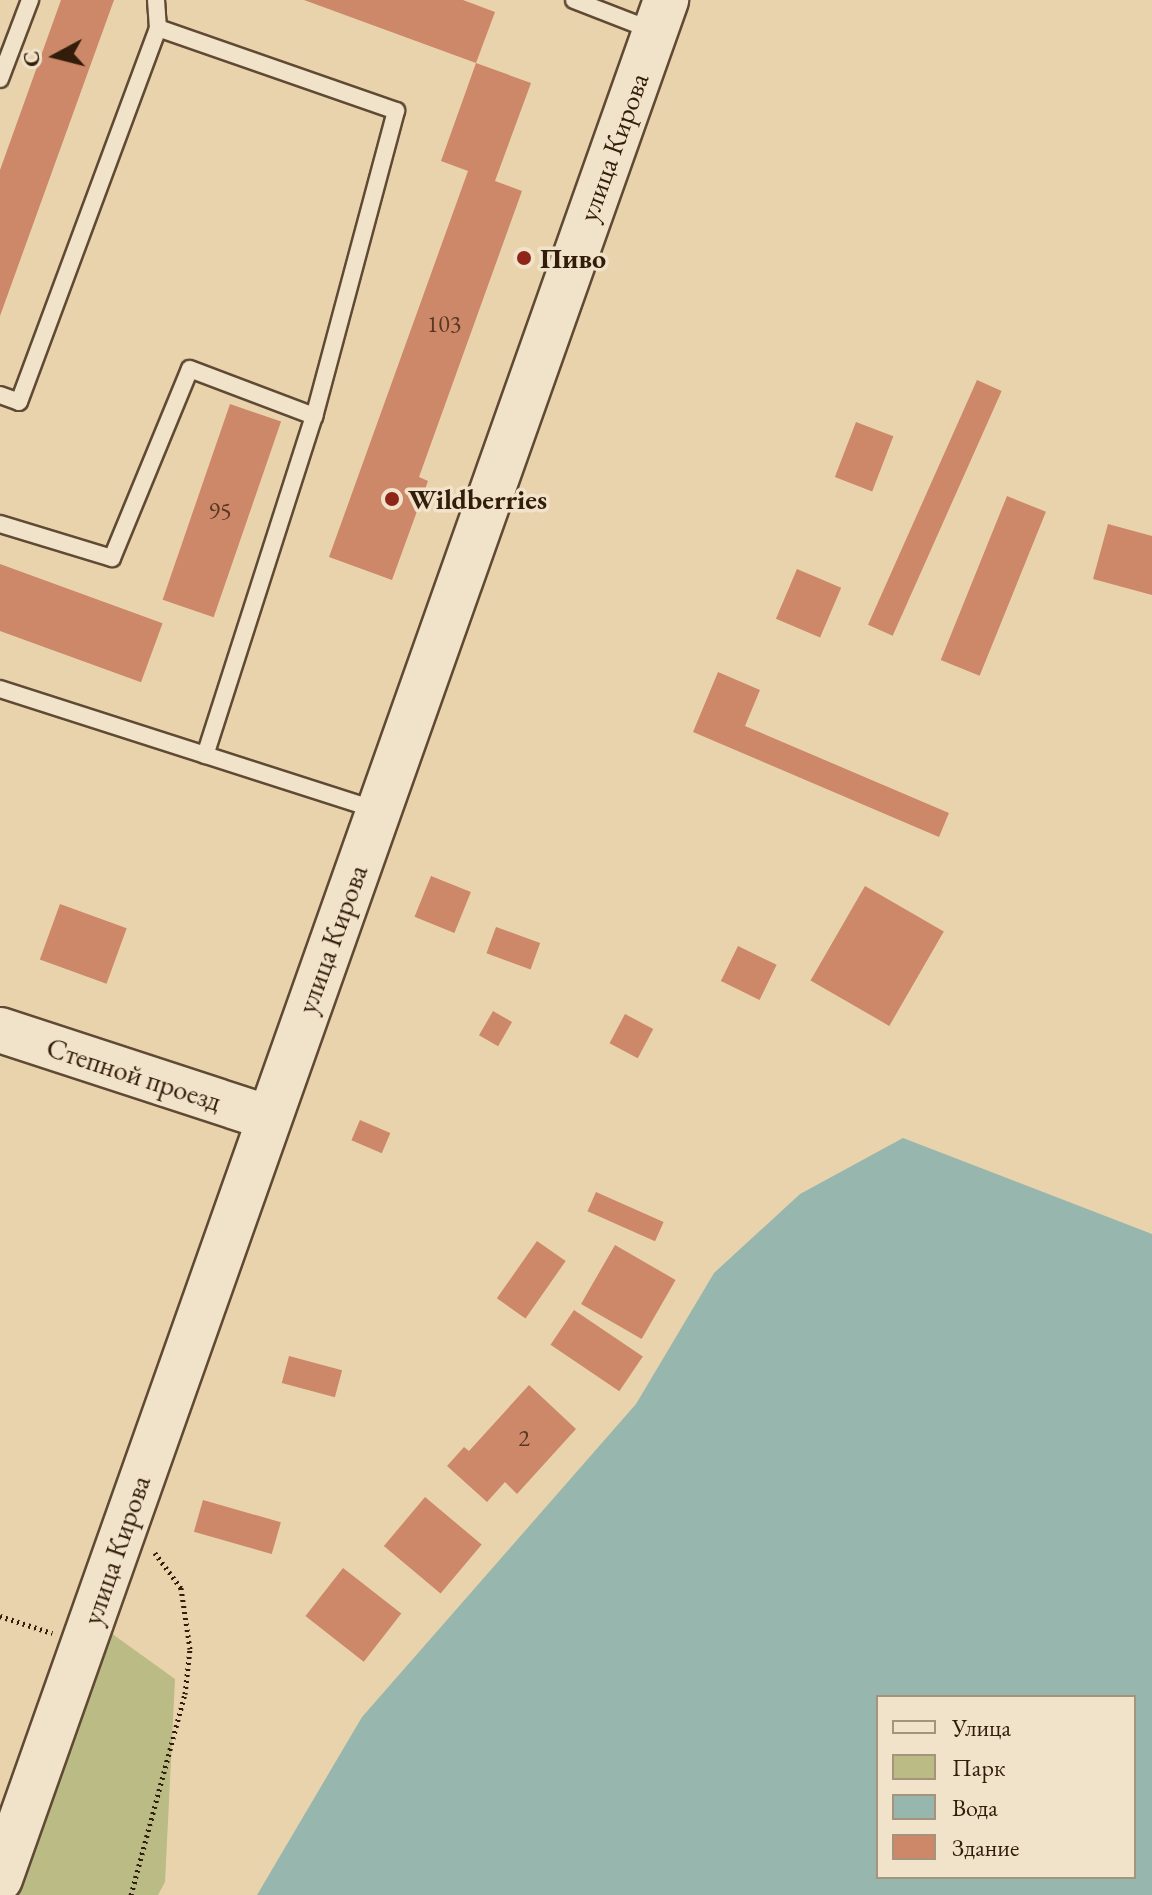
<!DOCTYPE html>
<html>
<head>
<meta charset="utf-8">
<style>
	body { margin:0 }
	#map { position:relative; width:1152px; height:1895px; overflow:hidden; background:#e9d3ad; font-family:"EB Garamond",serif }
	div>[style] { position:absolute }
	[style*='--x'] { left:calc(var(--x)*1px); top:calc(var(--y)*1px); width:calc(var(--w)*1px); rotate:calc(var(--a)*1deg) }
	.green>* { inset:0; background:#bbbb86 }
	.water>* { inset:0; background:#97b7ae }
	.building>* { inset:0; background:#cd8869; transform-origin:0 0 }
	.path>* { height:5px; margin-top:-2.5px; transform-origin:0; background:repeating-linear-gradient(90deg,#321c0a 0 2px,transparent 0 6px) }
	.roads { filter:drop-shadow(2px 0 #604a33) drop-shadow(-2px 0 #604a33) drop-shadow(0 2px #604a33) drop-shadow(0 -2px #604a33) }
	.lane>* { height:16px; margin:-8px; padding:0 8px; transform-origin:8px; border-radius:8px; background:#f1e2ca }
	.secondary>* { height:44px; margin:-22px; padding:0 22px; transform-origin:22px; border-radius:22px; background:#f1e2ca }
	.dots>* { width:22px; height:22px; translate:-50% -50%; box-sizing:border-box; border:4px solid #f1e2ca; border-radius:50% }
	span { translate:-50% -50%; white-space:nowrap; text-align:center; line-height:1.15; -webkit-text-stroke:7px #f1e2ca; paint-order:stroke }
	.number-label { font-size:24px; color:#593722 }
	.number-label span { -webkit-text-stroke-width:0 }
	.street-label { font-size:28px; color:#321c0a }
	.poi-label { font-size:28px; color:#321c0a; font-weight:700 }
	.left { translate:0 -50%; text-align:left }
	.legend { position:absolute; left:876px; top:1695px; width:260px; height:184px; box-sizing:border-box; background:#f1e2ca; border:2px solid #a5937d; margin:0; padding:10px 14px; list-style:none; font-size:24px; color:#321c0a }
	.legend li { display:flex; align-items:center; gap:16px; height:40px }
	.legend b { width:40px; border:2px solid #a5937d }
	.north { position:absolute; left:16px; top:16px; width:80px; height:80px; -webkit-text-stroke:6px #f1e2ca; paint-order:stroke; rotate:263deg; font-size:22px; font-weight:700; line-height:32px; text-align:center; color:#321c0a }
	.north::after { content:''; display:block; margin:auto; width:28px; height:36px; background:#321c0a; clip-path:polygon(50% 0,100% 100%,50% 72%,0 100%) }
</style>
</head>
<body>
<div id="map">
	<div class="green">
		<div style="clip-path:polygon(111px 1633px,175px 1679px,165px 1882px,158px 1895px,18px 1895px)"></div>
	</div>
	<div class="water">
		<div style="clip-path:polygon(evenodd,903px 1138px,1152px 1234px,1152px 1895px,257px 1895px,362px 1717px,636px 1404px,714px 1273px,800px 1194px,903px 1138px,878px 1697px,1134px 1697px,1134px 1877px,878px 1877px,878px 1697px)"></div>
	</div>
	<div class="building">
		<div style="clip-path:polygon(61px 0,114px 0,0 316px,0 170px)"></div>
		<div style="clip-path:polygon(304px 0,463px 0,495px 12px,476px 63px)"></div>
		<div style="clip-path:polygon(476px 63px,531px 83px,495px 181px,522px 191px,419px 477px,428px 481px,392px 580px,329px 557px,468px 171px,441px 161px)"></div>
		<div style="left:977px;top:380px;width:27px;height:268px;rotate:24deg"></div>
		<div style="left:230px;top:404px;width:54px;height:207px;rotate:19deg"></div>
		<div style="left:856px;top:422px;width:40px;height:59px;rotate:21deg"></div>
		<div style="left:1007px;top:496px;width:42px;height:177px;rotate:22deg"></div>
		<div style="clip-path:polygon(1108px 524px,1152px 536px,1152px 595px,1093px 579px)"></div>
		<div style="left:0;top:564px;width:173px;height:63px;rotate:20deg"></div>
		<div style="left:797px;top:569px;width:48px;height:54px;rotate:23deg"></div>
		<div style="clip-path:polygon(718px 672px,760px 690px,745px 726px,949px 813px,939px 837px,693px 732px)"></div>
		<div style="left:431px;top:876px;width:43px;height:44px;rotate:22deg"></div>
		<div style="left:865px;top:886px;width:91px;height:109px;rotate:30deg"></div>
		<div style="left:60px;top:904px;width:71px;height:59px;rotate:20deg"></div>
		<div style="left:496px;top:927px;width:47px;height:28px;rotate:20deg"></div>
		<div style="left:738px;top:946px;width:43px;height:39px;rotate:26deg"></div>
		<div style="left:493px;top:1011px;width:22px;height:28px;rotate:30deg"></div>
		<div style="left:625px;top:1014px;width:32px;height:33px;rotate:28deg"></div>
		<div style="left:360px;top:1120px;width:33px;height:22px;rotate:23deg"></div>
		<div style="left:596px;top:1192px;width:74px;height:21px;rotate:24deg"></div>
		<div style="left:537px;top:1241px;width:35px;height:70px;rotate:35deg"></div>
		<div style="left:615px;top:1245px;width:70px;height:68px;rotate:30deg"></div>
		<div style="left:574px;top:1310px;width:83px;height:42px;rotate:34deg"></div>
		<div style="left:289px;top:1356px;width:55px;height:28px;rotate:15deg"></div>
		<div style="clip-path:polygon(529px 1385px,576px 1429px,517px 1494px,505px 1482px,487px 1502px,447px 1466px,464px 1447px,469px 1451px)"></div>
		<div style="left:425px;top:1497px;width:74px;height:64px;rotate:40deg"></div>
		<div style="left:203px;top:1500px;width:81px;height:33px;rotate:16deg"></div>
		<div style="left:343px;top:1568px;width:74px;height:61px;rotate:38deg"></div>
	</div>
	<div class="path">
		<div style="--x:0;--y:1616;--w:55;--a:18.1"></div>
		<div style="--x:131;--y:1895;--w:208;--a:-75"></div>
		<div style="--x:185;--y:1694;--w:45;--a:-83.7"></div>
		<div style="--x:190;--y:1649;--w:62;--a:-98.4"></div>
		<div style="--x:181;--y:1588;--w:44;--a:-126.6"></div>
	</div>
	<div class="roads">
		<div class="lane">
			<div style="--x:156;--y:0;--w:28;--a:86"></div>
			<div style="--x:574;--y:0;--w:86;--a:21.2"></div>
			<div style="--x:0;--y:79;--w:85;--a:-69.2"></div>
			<div style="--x:0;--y:395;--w:20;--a:20"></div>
			<div style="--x:19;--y:402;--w:399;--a:-69.6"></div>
			<div style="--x:158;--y:28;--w:252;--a:19.2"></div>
			<div style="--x:396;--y:111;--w:316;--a:105"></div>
			<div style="--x:314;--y:416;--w:356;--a:107.8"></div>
			<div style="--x:0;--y:524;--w:117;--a:16.9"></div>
			<div style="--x:112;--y:558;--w:204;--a:-67.6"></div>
			<div style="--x:190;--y:369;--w:133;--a:20.8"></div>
			<div style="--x:0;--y:689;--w:396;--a:17.8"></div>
		</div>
		<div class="secondary">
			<div style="--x:0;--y:1030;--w:283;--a:18.1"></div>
			<div style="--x:0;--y:1879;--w:1994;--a:-70.48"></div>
		</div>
	</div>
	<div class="dots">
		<div style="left:524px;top:258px;background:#8f2418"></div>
		<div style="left:392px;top:499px;background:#8f2418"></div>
	</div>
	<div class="number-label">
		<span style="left:444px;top:324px">103</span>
		<span style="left:220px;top:511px">95</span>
		<span style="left:524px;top:1438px">2</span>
	</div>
	<div class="street-label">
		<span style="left:613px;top:147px;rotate:-70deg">улица Кирова</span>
		<span style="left:332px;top:939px;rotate:-70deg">улица Кирова</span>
		<span style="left:134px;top:1074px;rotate:18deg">Степной проезд</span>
		<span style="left:116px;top:1550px;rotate:-71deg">улица Кирова</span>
	</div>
	<div class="poi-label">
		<span class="left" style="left:540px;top:258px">Пиво</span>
		<span class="left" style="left:408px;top:499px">Wildberries</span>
	</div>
	<ul class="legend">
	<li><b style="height:10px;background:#f1e2ca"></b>Улица</li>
	<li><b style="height:22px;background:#bbbb86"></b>Парк</li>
	<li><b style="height:22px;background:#97b7ae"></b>Вода</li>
	<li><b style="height:22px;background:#cd8869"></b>Здание</li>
	</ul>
	<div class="north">С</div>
</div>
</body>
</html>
